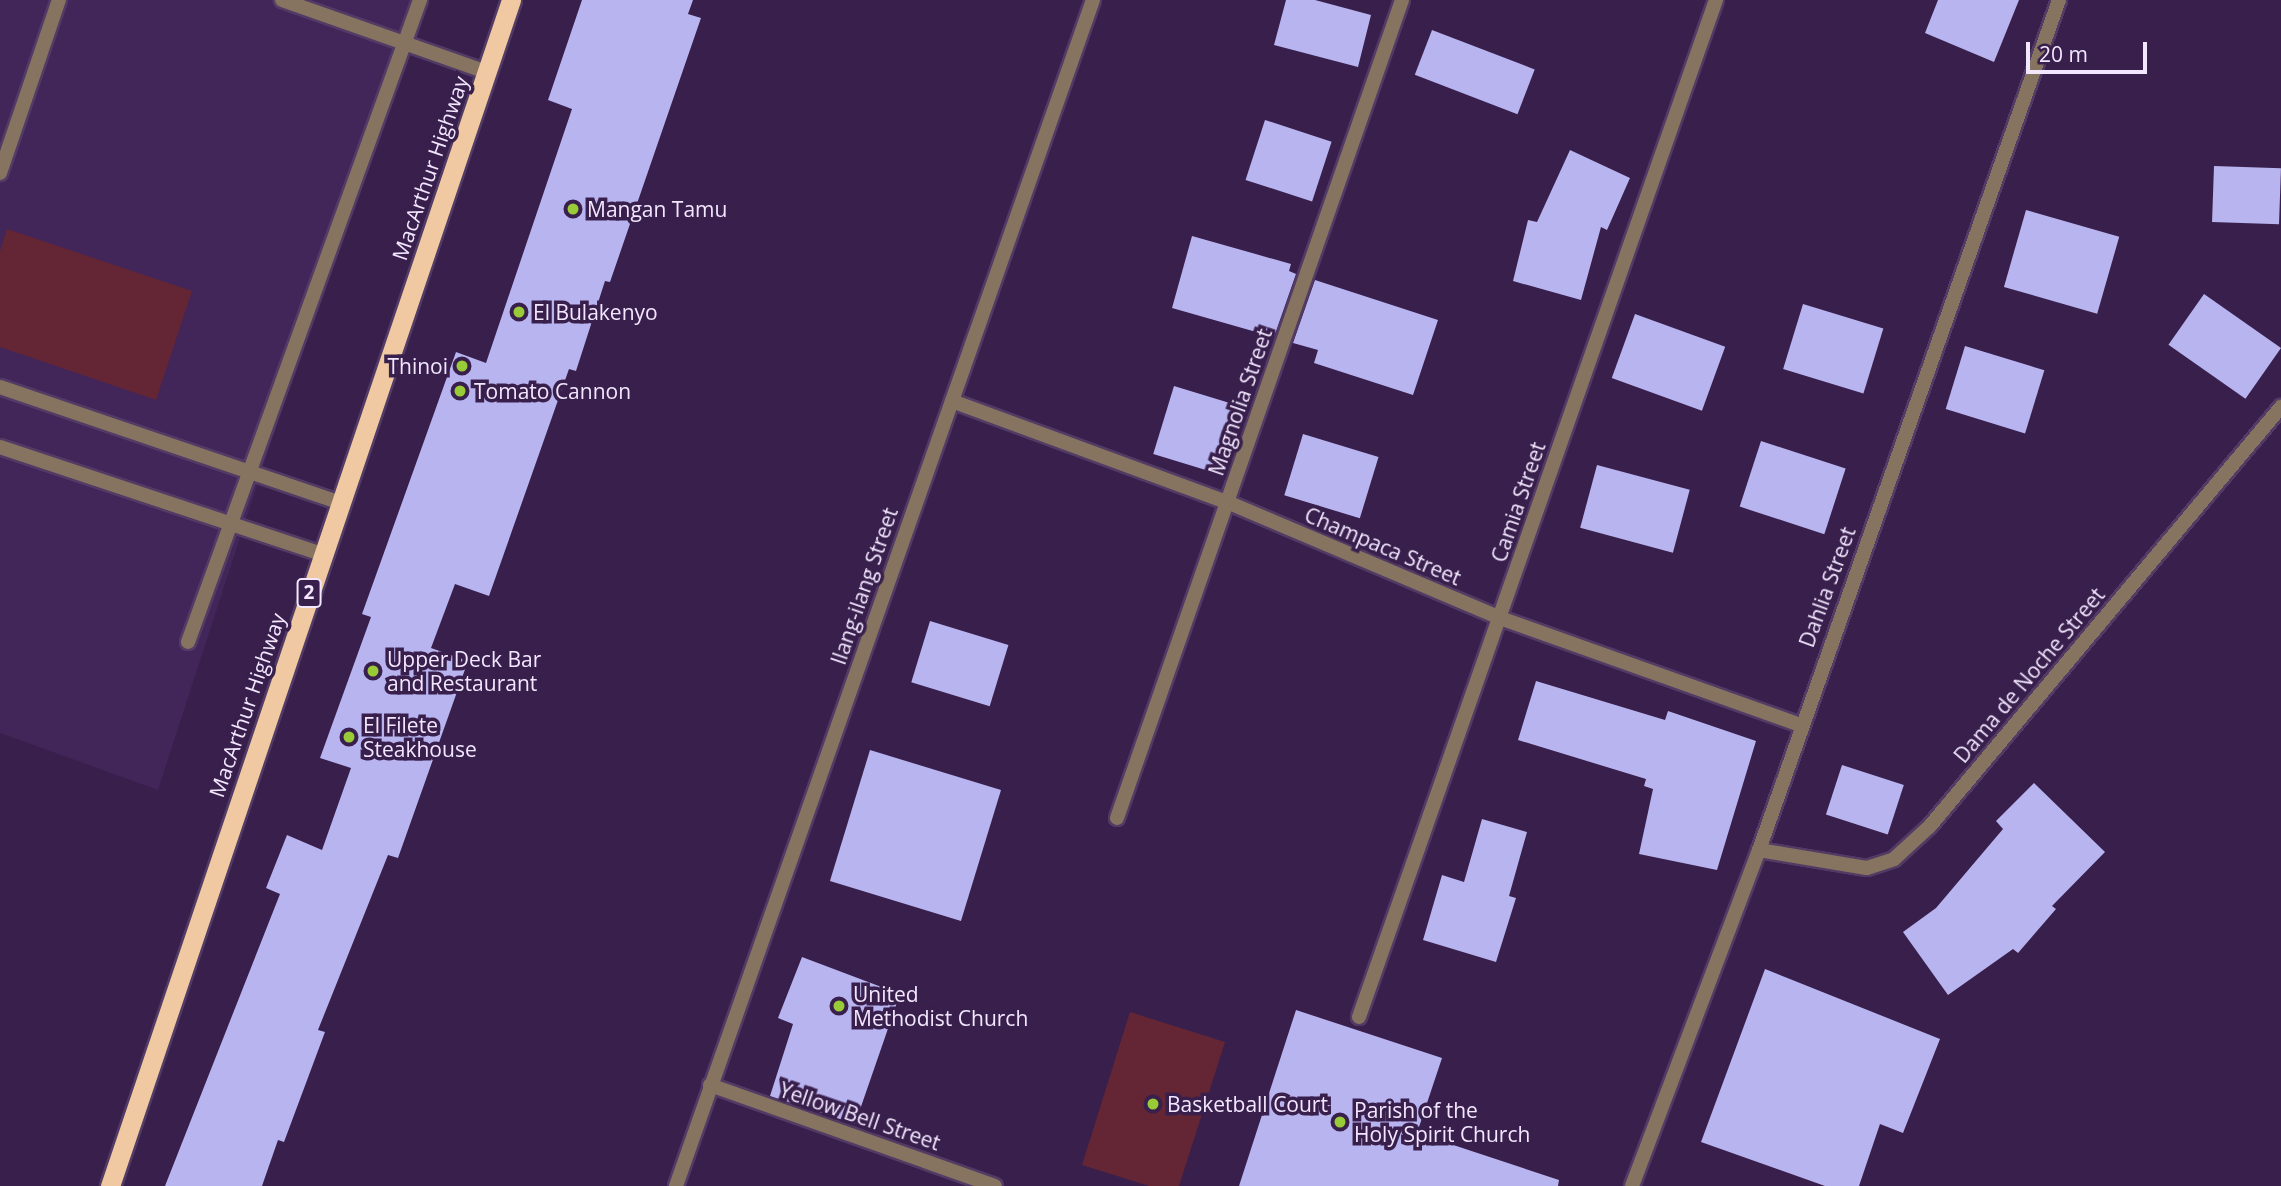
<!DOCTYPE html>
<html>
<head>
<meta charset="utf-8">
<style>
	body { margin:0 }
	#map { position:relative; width:2281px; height:1186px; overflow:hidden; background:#381f4c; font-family:"Open Sans",sans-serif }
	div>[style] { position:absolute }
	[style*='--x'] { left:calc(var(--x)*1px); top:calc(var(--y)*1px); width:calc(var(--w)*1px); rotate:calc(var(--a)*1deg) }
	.built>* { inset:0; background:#422559 }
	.green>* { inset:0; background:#642635 }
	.building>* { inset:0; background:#b8b4ef; transform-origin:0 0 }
	.roads { filter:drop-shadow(2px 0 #523b65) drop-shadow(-2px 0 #523b65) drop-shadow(0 2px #523b65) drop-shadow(0 -2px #523b65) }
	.service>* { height:14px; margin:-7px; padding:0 7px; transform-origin:7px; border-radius:7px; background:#877460 }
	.minor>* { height:14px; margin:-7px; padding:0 7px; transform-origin:7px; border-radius:7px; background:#877460 }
	.trunk>* { height:19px; margin:-9.5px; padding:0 9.5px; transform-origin:9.5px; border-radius:9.5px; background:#f0c9a2 }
	.dots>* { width:19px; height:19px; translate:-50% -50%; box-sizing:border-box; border:4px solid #381f4c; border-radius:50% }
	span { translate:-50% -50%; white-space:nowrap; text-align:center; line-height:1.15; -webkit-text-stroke:7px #381f4c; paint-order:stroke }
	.shield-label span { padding:2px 5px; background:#381f4c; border:2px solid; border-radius:5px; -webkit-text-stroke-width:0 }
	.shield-label { font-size:19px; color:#f2e7fe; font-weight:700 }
	.street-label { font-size:21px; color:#f2e7fe }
	.poi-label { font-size:21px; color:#f2e7fe }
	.left { translate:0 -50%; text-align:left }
	.right { translate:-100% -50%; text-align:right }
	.scale { position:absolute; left:2026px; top:42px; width:121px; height:32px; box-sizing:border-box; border:4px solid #f2e7fe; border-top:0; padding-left:9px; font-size:21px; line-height:24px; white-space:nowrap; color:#f2e7fe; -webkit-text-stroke:5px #381f4c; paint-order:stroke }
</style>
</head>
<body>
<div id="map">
	<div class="built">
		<div style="clip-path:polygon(0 0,415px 0,158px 790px,0 733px)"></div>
	</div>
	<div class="green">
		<div style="clip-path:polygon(7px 229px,192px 291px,156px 400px,0 347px,0 251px)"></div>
		<div style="clip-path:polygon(1130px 1012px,1225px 1042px,1179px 1186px,1149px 1186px,1082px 1165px)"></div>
	</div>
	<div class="building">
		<div style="clip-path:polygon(582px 0,693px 0,688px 14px,701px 18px,610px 282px,605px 281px,576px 371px,569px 369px,489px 596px,455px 584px,431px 648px,468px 661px,398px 858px,388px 855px,318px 1030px,325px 1032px,284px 1142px,278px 1140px,262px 1186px,165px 1186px,280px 894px,266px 888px,287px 835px,322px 850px,351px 768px,320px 758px,371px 617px,362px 614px,456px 352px,486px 363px,572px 109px,548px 100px)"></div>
		<div style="clip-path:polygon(1286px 0,1315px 0,1371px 15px,1358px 67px,1274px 45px)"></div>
		<div style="clip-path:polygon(1938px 0,2019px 0,1994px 62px,1925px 33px)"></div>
		<div style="left:1432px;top:30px;width:110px;height:48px;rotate:21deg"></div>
		<div style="left:1265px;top:120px;width:70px;height:63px;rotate:18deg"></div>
		<div style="clip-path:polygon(1570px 150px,1630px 178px,1607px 230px,1601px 227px,1581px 300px,1513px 281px,1528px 220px,1537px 222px)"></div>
		<div style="left:2214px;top:166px;width:67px;height:56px;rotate:2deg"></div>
		<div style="left:2026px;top:210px;width:97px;height:80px;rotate:16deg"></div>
		<div style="clip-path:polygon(1192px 236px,1291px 264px,1289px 271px,1296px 274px,1274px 337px,1172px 308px)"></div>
		<div style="clip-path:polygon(1315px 280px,1438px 320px,1413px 395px,1314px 363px,1318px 350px,1293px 343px)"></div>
		<div style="left:2204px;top:294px;width:94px;height:62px;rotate:35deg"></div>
		<div style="left:1803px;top:304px;width:84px;height:68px;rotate:17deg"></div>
		<div style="left:1635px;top:314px;width:96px;height:68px;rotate:20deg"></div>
		<div style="left:1965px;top:346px;width:83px;height:66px;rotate:17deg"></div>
		<div style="left:1174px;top:386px;width:66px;height:71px;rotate:17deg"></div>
		<div style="left:1303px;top:434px;width:79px;height:64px;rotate:17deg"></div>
		<div style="left:1761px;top:441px;width:89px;height:69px;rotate:18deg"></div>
		<div style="left:1597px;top:465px;width:96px;height:65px;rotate:15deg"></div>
		<div style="left:930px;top:621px;width:82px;height:64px;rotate:17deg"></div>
		<div style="clip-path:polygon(1536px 681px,1665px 720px,1668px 711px,1756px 741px,1717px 870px,1639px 854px,1653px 789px,1644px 786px,1646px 779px,1518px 740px)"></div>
		<div style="left:870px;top:750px;width:137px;height:137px;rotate:17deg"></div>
		<div style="left:1842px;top:765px;width:65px;height:52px;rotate:18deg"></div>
		<div style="clip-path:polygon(2034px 783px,2105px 852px,2052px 906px,2056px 909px,2018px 953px,2013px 949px,1948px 995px,1903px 932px,1936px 908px,2003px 829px,1996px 821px)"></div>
		<div style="clip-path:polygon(1482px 819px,1527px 832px,1509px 896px,1516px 898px,1496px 962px,1423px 940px,1442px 875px,1464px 882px)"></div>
		<div style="clip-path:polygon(802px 957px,900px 994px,855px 1124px,770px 1096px,793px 1024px,778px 1018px)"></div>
		<div style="clip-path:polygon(1765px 969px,1940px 1039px,1903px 1133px,1880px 1124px,1859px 1186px,1825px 1186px,1701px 1142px)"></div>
		<div style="clip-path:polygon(1296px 1010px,1442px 1058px,1417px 1133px,1559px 1180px,1558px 1186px,1239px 1186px)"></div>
	</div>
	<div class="roads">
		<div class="service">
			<div style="--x:282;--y:0;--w:217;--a:19.4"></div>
			<div style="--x:0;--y:173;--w:183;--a:-71.2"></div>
			<div style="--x:0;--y:387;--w:359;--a:18.8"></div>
			<div style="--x:0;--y:447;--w:339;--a:18.4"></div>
			<div style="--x:188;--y:642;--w:683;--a:-70.13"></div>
		</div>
		<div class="minor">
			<div style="--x:952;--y:401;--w:293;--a:20.2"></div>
			<div style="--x:1227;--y:502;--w:297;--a:23"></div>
			<div style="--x:1500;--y:618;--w:319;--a:19.6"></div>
			<div style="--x:1117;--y:818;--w:866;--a:-70.79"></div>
			<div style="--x:1759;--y:850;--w:109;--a:9.5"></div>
			<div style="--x:1867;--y:868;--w:28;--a:-18"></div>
			<div style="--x:1894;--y:859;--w:49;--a:-42.5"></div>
			<div style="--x:1930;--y:826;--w:547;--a:-50.05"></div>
			<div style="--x:1359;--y:1017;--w:1078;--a:-70.66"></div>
			<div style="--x:710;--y:1085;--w:302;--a:19.5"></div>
			<div style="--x:676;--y:1186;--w:1257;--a:-70.63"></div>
			<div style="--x:1632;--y:1186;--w:359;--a:-69.3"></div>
			<div style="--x:1759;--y:850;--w:901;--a:-70.56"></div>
		</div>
		<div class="trunk">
			<div style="--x:110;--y:1186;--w:1252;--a:-71.32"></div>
		</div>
	</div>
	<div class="dots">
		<div style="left:573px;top:209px;background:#98cb37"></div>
		<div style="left:519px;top:312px;background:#98cb37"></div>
		<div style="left:462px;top:366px;background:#98cb37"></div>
		<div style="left:460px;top:391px;background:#98cb37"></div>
		<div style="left:373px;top:671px;background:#98cb37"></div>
		<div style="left:349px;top:737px;background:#98cb37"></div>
		<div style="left:839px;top:1006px;background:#98cb37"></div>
		<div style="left:1153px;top:1104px;background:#98cb37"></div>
		<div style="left:1340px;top:1122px;background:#98cb37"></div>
	</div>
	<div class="shield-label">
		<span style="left:309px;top:593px">2</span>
	</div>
	<div class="street-label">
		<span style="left:430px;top:168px;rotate:-71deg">MacArthur Highway</span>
		<span style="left:1240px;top:402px;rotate:-71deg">Magnolia Street</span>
		<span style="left:1518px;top:502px;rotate:-71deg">Camia Street</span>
		<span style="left:1383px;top:546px;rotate:23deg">Champaca Street</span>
		<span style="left:864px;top:586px;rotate:-71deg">Ilang-ilang Street</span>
		<span style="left:1827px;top:587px;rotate:-70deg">Dahlia Street</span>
		<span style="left:2029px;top:675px;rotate:-50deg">Dama de Noche Street</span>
		<span style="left:247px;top:705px;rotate:-71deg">MacArthur Highway</span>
		<span style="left:860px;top:1116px;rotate:19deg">Yellow Bell Street</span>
	</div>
	<div class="poi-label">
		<span class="left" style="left:587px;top:209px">Mangan Tamu</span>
		<span class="left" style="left:533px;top:312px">El Bulakenyo</span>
		<span class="right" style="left:448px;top:366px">Thinoi</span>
		<span class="left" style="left:474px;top:391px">Tomato Cannon</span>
		<span class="left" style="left:387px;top:671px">Upper Deck Bar<br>and Restaurant</span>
		<span class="left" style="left:363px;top:737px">El Filete<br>Steakhouse</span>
		<span class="left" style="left:853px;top:1006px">United<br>Methodist Church</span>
		<span class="left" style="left:1167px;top:1104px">Basketball Court</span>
		<span class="left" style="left:1354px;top:1122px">Parish of the<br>Holy Spirit Church</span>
	</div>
	<div class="scale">20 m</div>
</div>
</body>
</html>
